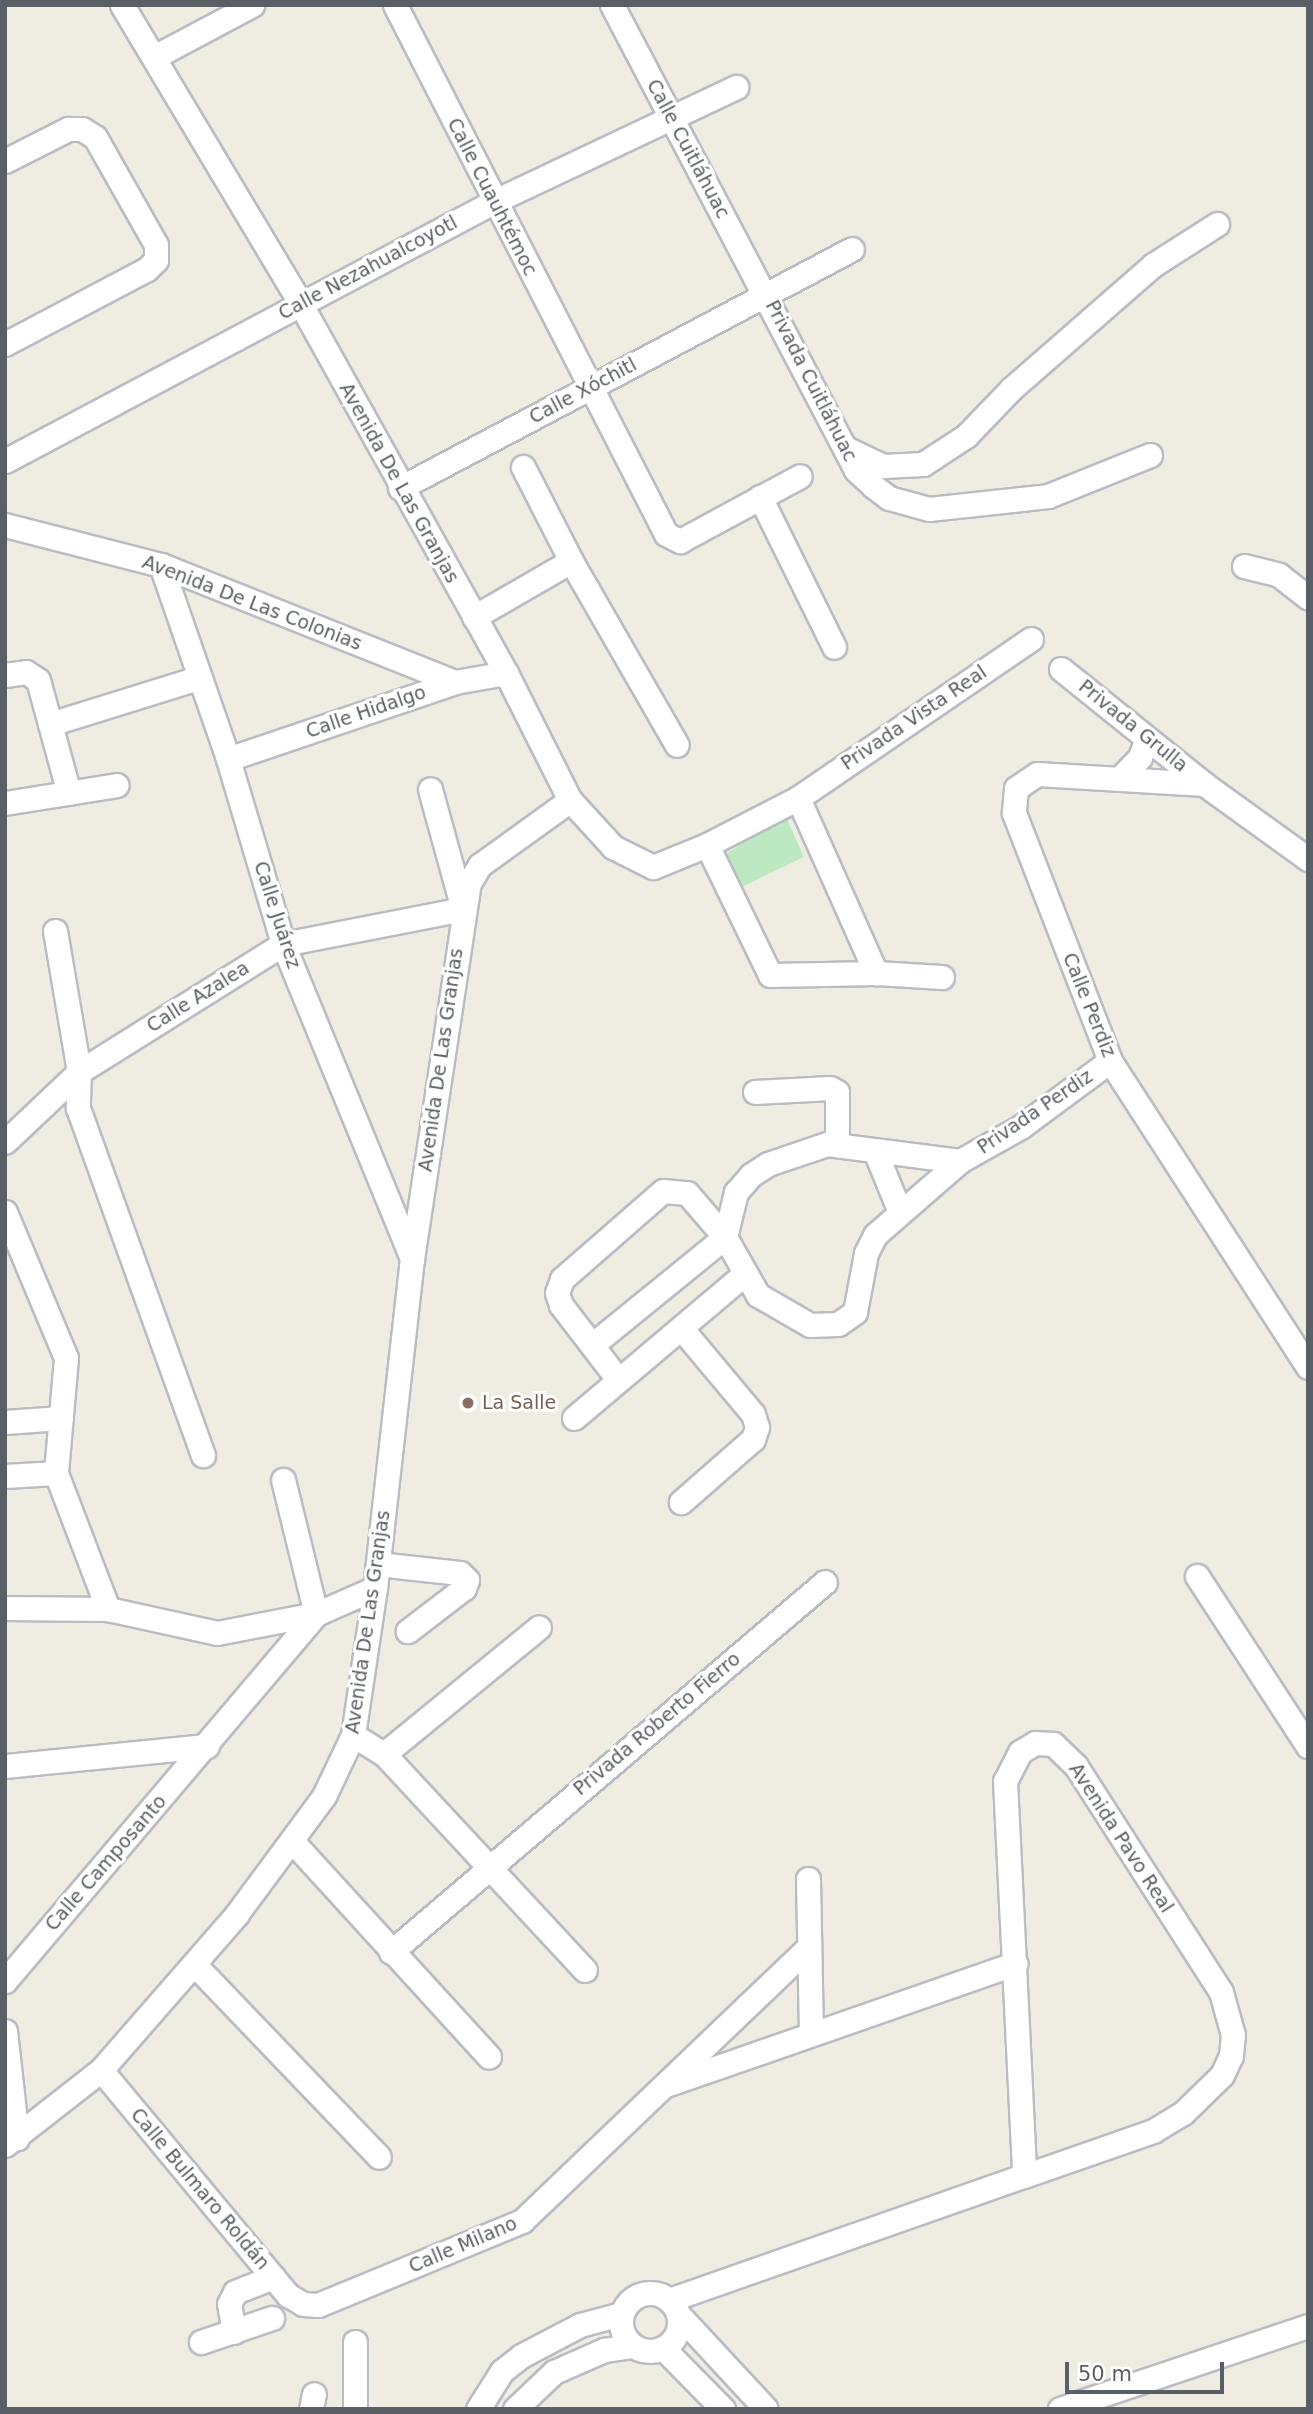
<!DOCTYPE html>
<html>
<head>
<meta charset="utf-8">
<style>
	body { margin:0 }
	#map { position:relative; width:1313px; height:2414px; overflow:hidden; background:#efede2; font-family:"DejaVu Sans",sans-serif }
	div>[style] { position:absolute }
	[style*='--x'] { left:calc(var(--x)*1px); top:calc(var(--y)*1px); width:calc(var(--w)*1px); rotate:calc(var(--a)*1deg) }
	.green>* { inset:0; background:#bce9c1 }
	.roads { filter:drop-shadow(2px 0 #babcc3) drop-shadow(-2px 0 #babcc3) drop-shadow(0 2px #babcc3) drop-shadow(0 -2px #babcc3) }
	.minor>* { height:23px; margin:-11.5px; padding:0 11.5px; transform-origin:11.5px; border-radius:11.5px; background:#fff }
	.minor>.ring { margin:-11.5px; padding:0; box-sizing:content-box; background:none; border:23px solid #fff; border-radius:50% }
	.dots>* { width:19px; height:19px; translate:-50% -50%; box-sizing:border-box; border:4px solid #fff; border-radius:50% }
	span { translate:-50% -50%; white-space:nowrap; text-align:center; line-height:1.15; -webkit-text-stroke:6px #fff; paint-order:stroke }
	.street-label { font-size:19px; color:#5a5e65 }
	.education-label { font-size:19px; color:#785e54 }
	.left { translate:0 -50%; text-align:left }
	.frame { position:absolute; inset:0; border:7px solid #5a5e65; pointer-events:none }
	.scale { position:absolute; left:1065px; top:2362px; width:159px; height:32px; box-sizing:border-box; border:4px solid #5a5e65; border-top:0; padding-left:9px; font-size:21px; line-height:24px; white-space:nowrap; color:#5a5e65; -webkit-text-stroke:5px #fff; paint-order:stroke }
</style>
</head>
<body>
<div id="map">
	<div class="green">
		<div style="clip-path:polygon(786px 817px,804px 857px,735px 890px,719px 858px)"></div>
	</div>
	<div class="roads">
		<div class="minor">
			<div style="--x:122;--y:5;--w:347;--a:59.1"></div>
			<div style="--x:300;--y:303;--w:423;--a:60.9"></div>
			<div style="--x:506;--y:673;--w:142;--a:63.3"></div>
			<div style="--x:570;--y:800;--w:64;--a:47.5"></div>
			<div style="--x:613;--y:847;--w:45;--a:26.6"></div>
			<div style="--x:653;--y:867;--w:58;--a:-22.2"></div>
			<div style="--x:707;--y:845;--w:102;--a:-27.3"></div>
			<div style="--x:798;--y:798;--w:282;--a:-34.3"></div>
			<div style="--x:395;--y:5;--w:594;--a:62.87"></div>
			<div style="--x:666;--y:534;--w:16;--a:27"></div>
			<div style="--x:680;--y:541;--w:136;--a:-28.4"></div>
			<div style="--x:612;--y:5;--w:525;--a:62.31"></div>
			<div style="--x:856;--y:470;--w:23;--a:43"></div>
			<div style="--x:873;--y:486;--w:20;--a:37"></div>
			<div style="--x:889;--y:498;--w:41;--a:15.4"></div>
			<div style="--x:929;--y:509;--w:93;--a:-6.2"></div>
			<div style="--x:1021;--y:499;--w:27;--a:-6"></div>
			<div style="--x:1048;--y:496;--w:110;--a:-21.9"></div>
			<div style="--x:156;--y:56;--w:109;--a:-28"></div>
			<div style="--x:5;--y:161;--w:71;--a:-26.9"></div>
			<div style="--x:68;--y:129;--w:14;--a:0"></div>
			<div style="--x:82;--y:129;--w:15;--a:32"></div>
			<div style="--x:95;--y:137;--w:124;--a:60.5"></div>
			<div style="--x:156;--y:245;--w:15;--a:90"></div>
			<div style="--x:156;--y:260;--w:13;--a:135"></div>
			<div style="--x:147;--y:269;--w:161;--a:152.2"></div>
			<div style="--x:845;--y:448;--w:42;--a:25.3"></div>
			<div style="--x:883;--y:466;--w:40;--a:-2.9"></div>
			<div style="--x:923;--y:464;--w:51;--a:-33.1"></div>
			<div style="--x:966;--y:436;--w:65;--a:-46.2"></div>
			<div style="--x:1011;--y:389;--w:189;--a:-41.1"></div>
			<div style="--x:1153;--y:265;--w:76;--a:-32.6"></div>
			<div style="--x:5;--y:461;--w:555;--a:-27.95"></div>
			<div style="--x:495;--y:201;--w:267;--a:-25.3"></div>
			<div style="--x:523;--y:467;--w:106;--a:62.9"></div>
			<div style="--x:400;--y:488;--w:511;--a:-27.87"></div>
			<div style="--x:760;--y:497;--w:167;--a:63.7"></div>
			<div style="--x:5;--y:525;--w:161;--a:14.4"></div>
			<div style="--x:161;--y:565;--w:316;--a:21.7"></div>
			<div style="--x:161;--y:565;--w:205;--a:70.9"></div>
			<div style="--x:228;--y:759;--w:193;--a:73.4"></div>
			<div style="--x:283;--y:944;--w:340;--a:67.7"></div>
			<div style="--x:1244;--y:566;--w:36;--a:14"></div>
			<div style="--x:1279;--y:575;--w:37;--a:38"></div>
			<div style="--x:474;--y:617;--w:112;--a:-30"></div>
			<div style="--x:571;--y:561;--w:212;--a:60.1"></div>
			<div style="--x:1061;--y:669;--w:184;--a:38.8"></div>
			<div style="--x:1204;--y:784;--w:128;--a:35.8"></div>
			<div style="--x:5;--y:675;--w:21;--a:-8"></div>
			<div style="--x:26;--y:672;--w:14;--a:34"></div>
			<div style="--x:38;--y:680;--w:117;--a:74.7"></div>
			<div style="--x:50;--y:724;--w:155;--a:-17.3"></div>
			<div style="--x:228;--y:759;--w:240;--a:-18.7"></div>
			<div style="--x:455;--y:682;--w:52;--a:-10"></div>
			<div style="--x:1119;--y:779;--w:30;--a:-46"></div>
			<div style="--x:1140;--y:757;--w:20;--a:-70"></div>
			<div style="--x:1204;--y:784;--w:167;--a:-176.6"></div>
			<div style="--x:1037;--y:774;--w:25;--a:146"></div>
			<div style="--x:1016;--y:788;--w:25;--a:95"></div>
			<div style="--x:1014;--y:813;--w:266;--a:68.8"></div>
			<div style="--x:1110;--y:1061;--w:364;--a:57.1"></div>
			<div style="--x:798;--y:798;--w:192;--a:66"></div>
			<div style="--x:5;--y:803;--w:113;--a:-9.1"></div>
			<div style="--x:707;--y:845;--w:144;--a:64.1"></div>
			<div style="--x:770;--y:975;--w:106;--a:-1.1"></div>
			<div style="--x:876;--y:973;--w:66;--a:3.5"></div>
			<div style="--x:55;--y:931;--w:143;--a:80.3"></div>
			<div style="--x:79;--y:1072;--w:36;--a:92"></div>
			<div style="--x:78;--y:1108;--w:369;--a:70.2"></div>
			<div style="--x:755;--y:1092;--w:75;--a:-3.1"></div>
			<div style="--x:830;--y:1088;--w:8;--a:30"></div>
			<div style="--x:837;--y:1092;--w:51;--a:90"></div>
			<div style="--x:5;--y:1142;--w:102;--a:-43.4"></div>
			<div style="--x:79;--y:1072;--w:241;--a:-32.1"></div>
			<div style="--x:283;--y:944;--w:183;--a:-11"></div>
			<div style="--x:463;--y:909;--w:124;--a:-105.4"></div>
			<div style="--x:875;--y:1151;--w:66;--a:67.7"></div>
			<div style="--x:960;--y:1161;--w:134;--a:-172.7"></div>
			<div style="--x:827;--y:1144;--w:62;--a:161.3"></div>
			<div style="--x:768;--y:1164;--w:20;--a:147"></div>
			<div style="--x:751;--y:1175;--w:23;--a:131"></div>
			<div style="--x:736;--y:1192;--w:46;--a:103.7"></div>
			<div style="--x:725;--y:1237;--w:67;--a:60.4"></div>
			<div style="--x:758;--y:1295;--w:60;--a:30"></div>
			<div style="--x:810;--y:1325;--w:28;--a:-2"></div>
			<div style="--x:838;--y:1324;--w:21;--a:-35"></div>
			<div style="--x:855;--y:1312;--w:60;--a:-79.4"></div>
			<div style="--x:866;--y:1253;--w:20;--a:-63"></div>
			<div style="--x:875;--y:1235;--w:113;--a:-41"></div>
			<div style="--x:960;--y:1161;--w:71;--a:-29.4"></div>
			<div style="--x:1022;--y:1126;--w:109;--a:-36.5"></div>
			<div style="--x:5;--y:1212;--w:158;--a:67.3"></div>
			<div style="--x:66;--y:1358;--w:115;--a:95"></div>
			<div style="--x:56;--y:1473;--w:146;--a:69.1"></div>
			<div style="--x:681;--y:1328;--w:112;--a:50.1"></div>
			<div style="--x:753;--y:1414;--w:14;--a:73"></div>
			<div style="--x:757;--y:1427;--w:13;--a:108"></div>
			<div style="--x:753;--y:1439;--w:96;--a:138.8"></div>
			<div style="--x:592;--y:1345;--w:171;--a:-39.1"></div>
			<div style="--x:617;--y:1378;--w:92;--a:-127.5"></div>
			<div style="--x:561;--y:1305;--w:13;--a:-108"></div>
			<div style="--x:557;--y:1293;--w:15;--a:-70"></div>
			<div style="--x:562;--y:1279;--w:134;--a:-41.1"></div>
			<div style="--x:663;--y:1191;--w:24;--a:5"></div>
			<div style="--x:687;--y:1193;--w:58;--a:49.2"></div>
			<div style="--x:574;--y:1418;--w:221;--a:-40.2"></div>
			<div style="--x:5;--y:1422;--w:56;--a:-4.1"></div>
			<div style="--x:5;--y:1476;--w:51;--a:-3.4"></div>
			<div style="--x:378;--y:1564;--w:82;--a:6.3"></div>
			<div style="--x:460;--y:1573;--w:10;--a:45"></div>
			<div style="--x:467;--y:1580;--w:9;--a:111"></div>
			<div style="--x:464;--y:1588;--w:71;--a:142.5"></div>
			<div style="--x:1197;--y:1576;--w:203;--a:56.9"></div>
			<div style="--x:5;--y:1608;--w:103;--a:0.6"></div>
			<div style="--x:108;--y:1609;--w:112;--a:12.4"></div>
			<div style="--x:217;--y:1633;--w:101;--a:-10.9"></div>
			<div style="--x:316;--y:1614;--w:64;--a:-23.8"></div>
			<div style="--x:353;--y:1735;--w:36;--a:32"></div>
			<div style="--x:384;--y:1754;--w:295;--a:47.1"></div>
			<div style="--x:384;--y:1754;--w:200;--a:-39.3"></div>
			<div style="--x:5;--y:1766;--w:203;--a:-5.7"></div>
			<div style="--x:292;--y:1841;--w:292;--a:47.6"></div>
			<div style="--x:808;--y:1879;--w:153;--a:88.9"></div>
			<div style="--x:391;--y:1952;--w:570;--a:-40.45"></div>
			<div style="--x:194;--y:1964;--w:267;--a:46.2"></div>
			<div style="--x:5;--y:1981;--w:481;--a:-49.7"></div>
			<div style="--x:316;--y:1614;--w:138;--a:-103.8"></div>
			<div style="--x:5;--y:2031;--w:108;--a:83.6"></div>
			<div style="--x:101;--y:2070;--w:293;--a:50.3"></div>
			<div style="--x:288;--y:2295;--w:17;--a:31"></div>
			<div style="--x:303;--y:2304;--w:15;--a:4"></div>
			<div style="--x:318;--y:2305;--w:221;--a:-22.4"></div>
			<div style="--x:522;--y:2221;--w:397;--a:-43.7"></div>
			<div style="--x:669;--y:2084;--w:367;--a:-19.2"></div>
			<div style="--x:5;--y:2145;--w:122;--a:-38"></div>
			<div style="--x:101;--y:2070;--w:206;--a:-48.9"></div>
			<div style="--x:236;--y:1915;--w:148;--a:-53.5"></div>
			<div style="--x:324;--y:1796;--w:68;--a:-64.6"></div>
			<div style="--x:353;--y:1735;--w:149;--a:-81.5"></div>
			<div style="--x:375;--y:1588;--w:331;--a:-83.6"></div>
			<div style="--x:412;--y:1259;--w:380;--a:-81.4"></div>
			<div style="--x:469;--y:883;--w:21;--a:-59"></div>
			<div style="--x:480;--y:865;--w:111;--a:-35.8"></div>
			<div class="ring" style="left:621px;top:2293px;width:35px;height:35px"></div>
			<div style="--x:669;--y:2300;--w:376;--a:-19.3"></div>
			<div style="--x:1024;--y:2176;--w:137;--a:-19.2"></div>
			<div style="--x:1153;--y:2131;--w:35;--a:-31"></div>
			<div style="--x:1183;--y:2113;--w:54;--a:-44.3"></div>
			<div style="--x:1222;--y:2075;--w:21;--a:-65"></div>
			<div style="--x:1231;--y:2056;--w:21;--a:-85"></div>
			<div style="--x:1233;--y:2035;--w:45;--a:-105.6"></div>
			<div style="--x:1221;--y:1992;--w:269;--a:-122.7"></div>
			<div style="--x:1076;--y:1766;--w:32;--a:-136"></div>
			<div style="--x:1053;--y:1744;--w:18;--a:-177"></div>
			<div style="--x:1035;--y:1743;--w:17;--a:149"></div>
			<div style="--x:1020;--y:1752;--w:33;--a:117"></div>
			<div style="--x:1005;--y:1781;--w:395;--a:87.2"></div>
			<div style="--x:678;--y:2314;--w:129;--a:47.2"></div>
			<div style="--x:234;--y:2332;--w:28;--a:-100"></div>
			<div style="--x:229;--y:2304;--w:13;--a:-63"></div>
			<div style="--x:235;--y:2292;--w:41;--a:-21.5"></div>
			<div style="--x:201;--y:2342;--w:75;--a:-18.7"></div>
			<div style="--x:355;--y:2342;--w:67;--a:90"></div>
			<div style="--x:663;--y:2348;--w:86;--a:45.5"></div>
			<div style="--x:311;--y:2409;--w:15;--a:-79"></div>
			<div style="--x:478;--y:2409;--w:45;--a:-57.7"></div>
			<div style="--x:502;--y:2371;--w:24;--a:-38"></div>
			<div style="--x:521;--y:2356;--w:67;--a:-27.7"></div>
			<div style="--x:580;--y:2325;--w:42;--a:-15"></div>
			<div style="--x:515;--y:2409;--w:54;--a:-43.5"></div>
			<div style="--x:554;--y:2372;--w:55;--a:-23.7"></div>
			<div style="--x:604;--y:2350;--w:29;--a:-8"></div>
			<div style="--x:1060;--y:2409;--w:262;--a:-18.5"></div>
		</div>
	</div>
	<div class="dots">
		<div style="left:468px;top:1403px;background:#8d6e63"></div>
	</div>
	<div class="street-label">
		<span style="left:688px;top:149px;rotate:62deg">Calle Cuitláhuac</span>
		<span style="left:492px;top:197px;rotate:63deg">Calle Cuauhtémoc</span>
		<span style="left:368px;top:268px;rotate:-28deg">Calle Nezahualcoyotl</span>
		<span style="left:811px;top:381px;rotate:63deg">Privada Cuitláhuac</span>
		<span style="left:583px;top:391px;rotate:-28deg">Calle Xóchitl</span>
		<span style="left:399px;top:483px;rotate:61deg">Avenida De Las Granjas</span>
		<span style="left:252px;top:603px;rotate:21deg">Avenida De Las Colonias</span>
		<span style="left:366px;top:712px;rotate:-19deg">Calle Hidalgo</span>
		<span style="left:914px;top:718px;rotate:-34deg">Privada Vista Real</span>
		<span style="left:1133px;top:726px;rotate:39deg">Privada Grulla</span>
		<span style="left:277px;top:915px;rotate:72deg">Calle Juárez</span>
		<span style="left:198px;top:997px;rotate:-32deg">Calle Azalea</span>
		<span style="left:1089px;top:1005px;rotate:68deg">Calle Perdiz</span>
		<span style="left:441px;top:1060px;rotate:-82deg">Avenida De Las Granjas</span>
		<span style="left:1035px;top:1112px;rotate:-34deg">Privada Perdiz</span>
		<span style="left:368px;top:1622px;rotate:-82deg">Avenida De Las Granjas</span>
		<span style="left:657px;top:1724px;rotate:-40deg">Privada Roberto Fierro</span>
		<span style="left:1121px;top:1838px;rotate:57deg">Avenida Pavo Real</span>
		<span style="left:106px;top:1863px;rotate:-49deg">Calle Camposanto</span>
		<span style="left:200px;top:2189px;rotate:50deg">Calle Bulmaro Roldán</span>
		<span style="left:463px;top:2245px;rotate:-23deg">Calle Milano</span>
	</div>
	<div class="education-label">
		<span class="left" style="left:482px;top:1403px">La Salle</span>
	</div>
	<div class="frame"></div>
	<div class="scale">50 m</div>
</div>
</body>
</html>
